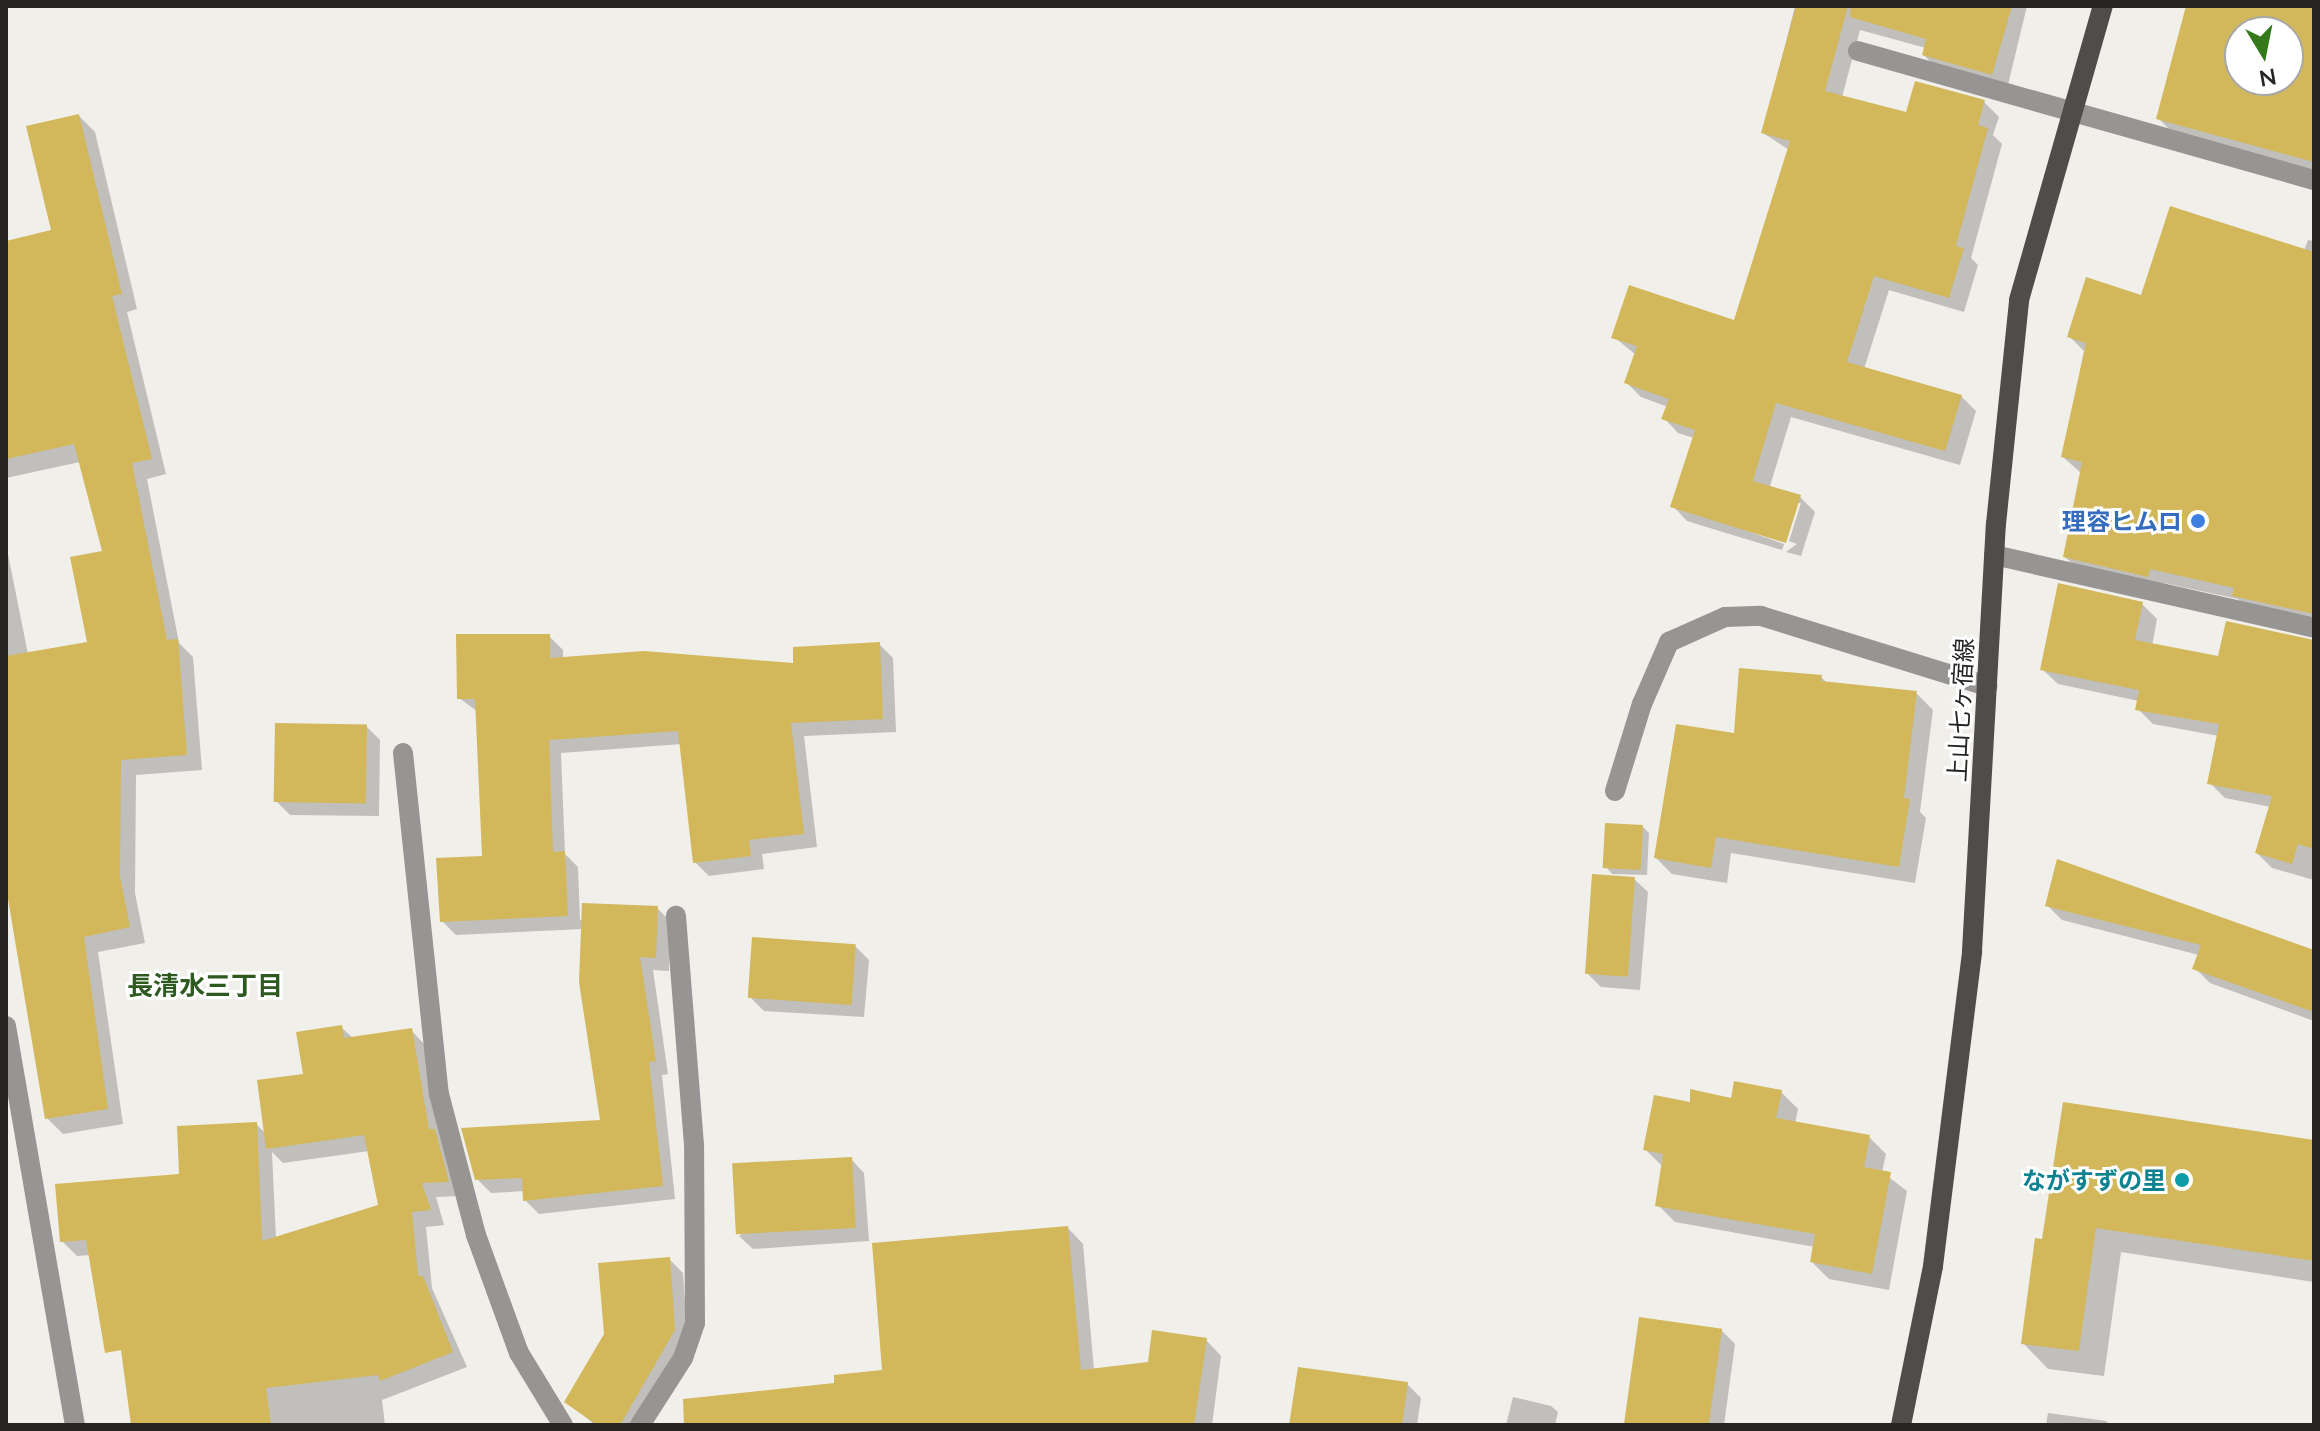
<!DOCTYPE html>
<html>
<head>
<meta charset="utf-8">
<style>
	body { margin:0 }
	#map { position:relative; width:2320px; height:1431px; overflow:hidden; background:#f1efea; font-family:Lato,"Noto Sans JP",sans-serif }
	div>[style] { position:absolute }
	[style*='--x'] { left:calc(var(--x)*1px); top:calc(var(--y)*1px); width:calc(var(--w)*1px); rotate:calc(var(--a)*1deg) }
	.shadow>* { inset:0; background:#0003 }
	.building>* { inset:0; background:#d2b75b; transform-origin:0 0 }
	.service>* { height:20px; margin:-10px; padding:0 10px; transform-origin:10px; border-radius:10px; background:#979593 }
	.primary>* { height:20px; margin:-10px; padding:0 10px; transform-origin:10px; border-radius:10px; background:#4f4c4a }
	.dots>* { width:22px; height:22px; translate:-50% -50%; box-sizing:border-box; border:4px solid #fff; border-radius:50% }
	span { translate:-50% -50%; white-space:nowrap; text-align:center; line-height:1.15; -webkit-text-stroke:6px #fff; paint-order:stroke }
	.shop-label { font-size:24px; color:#366cbe; font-weight:700 }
	.right { translate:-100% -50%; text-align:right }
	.street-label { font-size:24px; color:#262524 }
	.culture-label { font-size:24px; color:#0d838f; font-weight:700 }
	.neighbourhood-label { font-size:26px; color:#2e5a20; font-weight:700 }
	.frame { position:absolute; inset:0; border:8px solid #262524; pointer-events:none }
	.north { position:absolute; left:2224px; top:16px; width:80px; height:80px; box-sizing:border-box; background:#fff; border:2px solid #a8a8a7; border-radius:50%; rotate:170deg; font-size:22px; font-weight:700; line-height:32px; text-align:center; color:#262524 }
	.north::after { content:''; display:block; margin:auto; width:28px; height:36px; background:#34791b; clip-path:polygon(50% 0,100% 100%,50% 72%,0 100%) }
</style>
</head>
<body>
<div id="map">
	<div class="shadow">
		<div style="clip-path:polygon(1795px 6px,2027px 6px,2007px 89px,1938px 70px,1924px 55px,1926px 48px,1860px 30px,1842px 97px,1907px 115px,1984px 102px,1999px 117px,1993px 135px,2002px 144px,1971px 258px,1978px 265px,1964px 312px,1889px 290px,1864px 369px,1961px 396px,1976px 411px,1960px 465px,1791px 417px,1770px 486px,1800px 497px,1815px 512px,1801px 556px,1786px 552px,1797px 544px,1789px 541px,1801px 503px,1688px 510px,1784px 544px,1782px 550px,1687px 521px,1673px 506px,1694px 438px,1678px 433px,1664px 418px,1668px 407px,1641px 397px,1626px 382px,1636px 355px,1614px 337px,1735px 323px,1789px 150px,1763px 133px)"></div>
		<div style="clip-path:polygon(evenodd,2188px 6px,2314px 6px,2314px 176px,2176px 136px,2158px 118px,2188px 6px,2240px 32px,2288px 32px,2288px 80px,2240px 80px,2240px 32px)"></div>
		<div style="clip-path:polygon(79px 116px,95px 132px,137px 309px,127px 312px,166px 474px,147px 479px,179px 643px,193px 657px,202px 770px,136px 775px,135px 893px,145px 943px,98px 952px,123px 1124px,63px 1134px,47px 1118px,6px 877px,6px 544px,28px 654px,89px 643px,104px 552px,80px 462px,6px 478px,6px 243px,53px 232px)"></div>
		<div style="clip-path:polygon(2308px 240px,2314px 241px,2314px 625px,2249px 610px,2238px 599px,2164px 583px,2163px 591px,2081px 572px,2065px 557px,2081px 473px,2063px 457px,2084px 351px,2069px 336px,2142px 297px,2304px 251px)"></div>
		<div style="clip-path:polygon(2142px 604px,2157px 619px,2152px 646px,2220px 658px,2314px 648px,2314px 880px,2272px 868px,2257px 853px,2271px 807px,2225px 798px,2210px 783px,2219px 736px,2153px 724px,2138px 709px,2139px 701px,2058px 684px,2042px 669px)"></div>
		<div style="clip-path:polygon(549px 636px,563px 650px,563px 659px,795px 666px,879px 644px,893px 658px,896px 732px,804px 736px,817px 847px,762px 854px,764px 869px,709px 876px,695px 862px,682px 744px,561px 753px,565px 854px,578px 867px,580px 920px,657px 908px,670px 921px,669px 971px,653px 970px,668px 1074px,662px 1075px,675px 1199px,539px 1214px,525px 1200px,525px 1191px,491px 1193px,477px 1179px,602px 1122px,583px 929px,456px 935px,442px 921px,485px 857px,478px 712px,459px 698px)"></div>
		<div style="clip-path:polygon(1821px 677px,1828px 684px,1916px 693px,1933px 710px,1920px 812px,1926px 818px,1915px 883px,1731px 853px,1727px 883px,1672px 874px,1656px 858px)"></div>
		<div style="clip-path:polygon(366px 726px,380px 740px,379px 816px,290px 815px,276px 801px)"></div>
		<div style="clip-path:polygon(1643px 827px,1649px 833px,1647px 875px,1612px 874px,1606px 867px)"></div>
		<div style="clip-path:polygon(1634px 879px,1648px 892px,1640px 990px,1601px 987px,1587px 973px)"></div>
		<div style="clip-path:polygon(2047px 905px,2314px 952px,2314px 1021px,2210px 983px,2195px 968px,2199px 955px,2062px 920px)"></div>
		<div style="clip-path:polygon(855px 946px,869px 960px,864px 1017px,764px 1011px,750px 997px)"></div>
		<div style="clip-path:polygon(evenodd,341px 1027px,354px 1039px,411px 1030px,426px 1046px,462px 1196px,436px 1197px,444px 1225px,426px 1227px,432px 1288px,467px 1367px,382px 1400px,385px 1425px,133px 1425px,114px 1279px,91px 1255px,77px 1256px,62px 1241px,181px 1176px,256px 1124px,266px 1134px,341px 1027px,369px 1151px,380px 1206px,276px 1239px,272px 1152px,283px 1163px,369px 1151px)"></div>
		<div style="clip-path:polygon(1781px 1092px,1798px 1109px,1795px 1124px,1869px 1137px,1886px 1154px,1882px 1172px,1907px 1191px,1889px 1290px,1829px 1279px,1812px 1262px,1815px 1247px,1675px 1222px,1658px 1205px,1663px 1167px,1645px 1149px,1693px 1105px)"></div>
		<div style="clip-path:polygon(2314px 1142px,2314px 1282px,2121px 1252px,2104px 1376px,2048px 1369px,2023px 1343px,2044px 1241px)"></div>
		<div style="clip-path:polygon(851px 1159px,864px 1173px,869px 1241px,753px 1249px,739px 1236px)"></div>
		<div style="clip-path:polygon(1068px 1228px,1083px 1244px,1094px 1370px,1149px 1364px,1206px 1340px,1221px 1356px,1212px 1425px,701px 1425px,885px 1372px)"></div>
		<div style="clip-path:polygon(669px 1259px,683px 1273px,688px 1345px,641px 1425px,595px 1425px,567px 1401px)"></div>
		<div style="clip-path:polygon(1721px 1330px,1735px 1344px,1724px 1425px,1625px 1425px)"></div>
		<div style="clip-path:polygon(1407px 1384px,1421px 1398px,1417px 1425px,1291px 1425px)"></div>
		<div style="clip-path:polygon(1513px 1397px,1551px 1406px,1558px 1412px,1555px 1425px,1506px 1425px)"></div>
		<div style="clip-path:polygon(2048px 1413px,2106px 1421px,2110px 1425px,2046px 1425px)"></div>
	</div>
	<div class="building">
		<div style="clip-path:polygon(1796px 6px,1848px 6px,1825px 91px,1906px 112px,1915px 81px,1985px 100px,1978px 125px,1988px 128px,1956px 246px,1964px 248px,1949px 298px,1874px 276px,1847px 362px,1962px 395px,1945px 451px,1776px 403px,1753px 481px,1801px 495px,1786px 543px,1670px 507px,1695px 430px,1661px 419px,1669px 399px,1624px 383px,1637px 346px,1611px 338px,1629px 285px,1734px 320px,1790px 141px,1761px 133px)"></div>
		<div style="clip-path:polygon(1851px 6px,2012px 6px,1992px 75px,1922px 55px,1926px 39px,1850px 17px)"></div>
		<div style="clip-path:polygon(evenodd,2186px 6px,2314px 6px,2314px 162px,2156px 119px,2186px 6px,2240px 32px,2288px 32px,2288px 80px,2240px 80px,2240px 32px)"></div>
		<div style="clip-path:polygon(79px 114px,122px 294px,112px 296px,152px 459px,132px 463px,167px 640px,178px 639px,187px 755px,121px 760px,120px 876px,130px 927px,84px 937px,108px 1109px,45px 1119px,6px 887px,6px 656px,87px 642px,70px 557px,102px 551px,74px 444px,6px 459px,6px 241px,51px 230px,26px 126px)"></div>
		<div style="clip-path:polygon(2170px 206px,2314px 252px,2314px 614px,2232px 596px,2234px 588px,2150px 569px,2148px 577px,2063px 557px,2082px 462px,2061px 457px,2086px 343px,2067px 337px,2086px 277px,2141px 295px)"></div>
		<div style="clip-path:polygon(2058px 583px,2143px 602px,2135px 640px,2218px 656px,2226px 621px,2314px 640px,2314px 849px,2298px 844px,2292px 864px,2255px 853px,2272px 796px,2207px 784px,2219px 724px,2135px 710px,2139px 690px,2040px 670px)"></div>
		<div style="clip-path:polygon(456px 634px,550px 634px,550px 658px,644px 651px,793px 663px,793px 647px,880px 642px,883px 719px,791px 723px,804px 834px,749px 840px,751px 856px,693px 863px,678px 731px,549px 740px,553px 852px,565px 851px,568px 916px,440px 922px,436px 858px,482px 856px,475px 699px,457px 699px)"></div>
		<div style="clip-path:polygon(1739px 668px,1822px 675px,1821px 681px,1917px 691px,1904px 798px,1910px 799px,1899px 867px,1716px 837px,1711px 868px,1654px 858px,1676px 724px,1734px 733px)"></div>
		<div style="left:275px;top:723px;width:92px;height:79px;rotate:1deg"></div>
		<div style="left:1605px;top:823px;width:38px;height:45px;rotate:3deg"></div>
		<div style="clip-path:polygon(2057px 859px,2314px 950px,2314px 1012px,2192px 969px,2201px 945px,2045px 906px)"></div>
		<div style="left:1592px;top:874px;width:43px;height:100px;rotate:4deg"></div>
		<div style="clip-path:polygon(582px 903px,658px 906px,656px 958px,640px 957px,656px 1061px,649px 1062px,663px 1186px,523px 1201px,522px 1178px,475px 1180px,461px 1128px,600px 1120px,579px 982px)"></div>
		<div style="left:752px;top:937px;width:104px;height:61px;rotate:4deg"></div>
		<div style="clip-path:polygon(342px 1025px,344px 1038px,412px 1028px,429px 1129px,435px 1129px,449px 1182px,422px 1183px,431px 1210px,412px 1212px,418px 1276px,423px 1276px,453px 1352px,380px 1381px,378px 1375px,266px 1388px,271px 1425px,131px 1425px,121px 1350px,105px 1353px,86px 1240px,60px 1242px,55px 1184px,179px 1174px,177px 1126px,257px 1122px,262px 1241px,378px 1205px,364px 1135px,266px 1149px,257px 1080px,303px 1074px,296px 1032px)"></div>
		<div style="clip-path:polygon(1734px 1081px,1782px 1090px,1776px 1118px,1870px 1135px,1864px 1167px,1891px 1172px,1872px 1274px,1810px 1262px,1815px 1234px,1655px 1206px,1663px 1154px,1643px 1150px,1654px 1095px,1690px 1102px,1690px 1089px,1731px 1098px)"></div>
		<div style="clip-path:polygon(2063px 1102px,2314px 1140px,2314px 1261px,2096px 1228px,2079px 1351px,2021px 1344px,2035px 1238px,2042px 1239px)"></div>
		<div style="left:852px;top:1157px;width:71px;height:120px;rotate:87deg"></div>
		<div style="clip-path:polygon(1068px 1226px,1081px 1370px,1148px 1362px,1152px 1330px,1207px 1338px,1194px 1425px,684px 1425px,683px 1399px,834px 1383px,834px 1375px,882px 1370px,872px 1243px)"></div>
		<div style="clip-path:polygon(670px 1257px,675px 1330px,620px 1425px,597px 1425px,564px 1402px,604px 1334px,598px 1263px)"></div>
		<div style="left:1639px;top:1317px;width:84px;height:109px;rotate:8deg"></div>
		<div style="clip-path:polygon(1298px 1367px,1408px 1382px,1402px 1425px,1289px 1425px)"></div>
	</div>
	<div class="service">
		<div style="--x:1858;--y:51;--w:474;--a:15.8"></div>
		<div style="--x:1994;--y:555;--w:326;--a:12.8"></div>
		<div style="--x:403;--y:753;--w:343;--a:84"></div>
		<div style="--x:439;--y:1094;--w:146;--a:75.3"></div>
		<div style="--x:476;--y:1235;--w:126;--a:70"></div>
		<div style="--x:519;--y:1353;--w:84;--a:58.6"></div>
		<div style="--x:1615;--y:791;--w:91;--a:-72.8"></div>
		<div style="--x:1642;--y:704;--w:68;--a:-66.5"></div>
		<div style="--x:1669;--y:642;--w:61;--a:-24.1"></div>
		<div style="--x:1725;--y:617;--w:36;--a:-2"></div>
		<div style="--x:1761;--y:616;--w:237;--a:17.2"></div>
		<div style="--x:6;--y:1026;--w:405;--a:80.2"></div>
		<div style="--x:640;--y:1425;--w:80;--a:-57.3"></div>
		<div style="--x:683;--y:1358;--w:37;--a:-71"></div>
		<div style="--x:695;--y:1323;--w:178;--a:-90.3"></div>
		<div style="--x:694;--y:1145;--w:230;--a:-94.5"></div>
	</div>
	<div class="primary">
		<div style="--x:1901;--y:1425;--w:162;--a:-78.6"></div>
		<div style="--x:1933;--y:1266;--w:317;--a:-82.9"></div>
		<div style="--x:1972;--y:951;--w:428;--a:-86.8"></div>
		<div style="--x:1996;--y:524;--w:225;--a:-84.1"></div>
		<div style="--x:2019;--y:300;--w:306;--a:-74.1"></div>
	</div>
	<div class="dots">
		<div style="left:2198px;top:521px;background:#3f7fe0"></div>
		<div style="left:2182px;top:1180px;background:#0f9aa8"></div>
	</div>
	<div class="shop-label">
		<span class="right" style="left:2182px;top:521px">理容ヒムロ</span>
	</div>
	<div class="street-label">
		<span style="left:1960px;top:710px;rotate:-87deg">上山七ヶ宿線</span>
	</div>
	<div class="culture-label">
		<span class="right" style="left:2166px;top:1180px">ながすずの里</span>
	</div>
	<div class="neighbourhood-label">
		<span style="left:205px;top:986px">長清水三丁目</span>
	</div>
	<div class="frame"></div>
	<div class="north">N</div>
</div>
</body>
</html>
